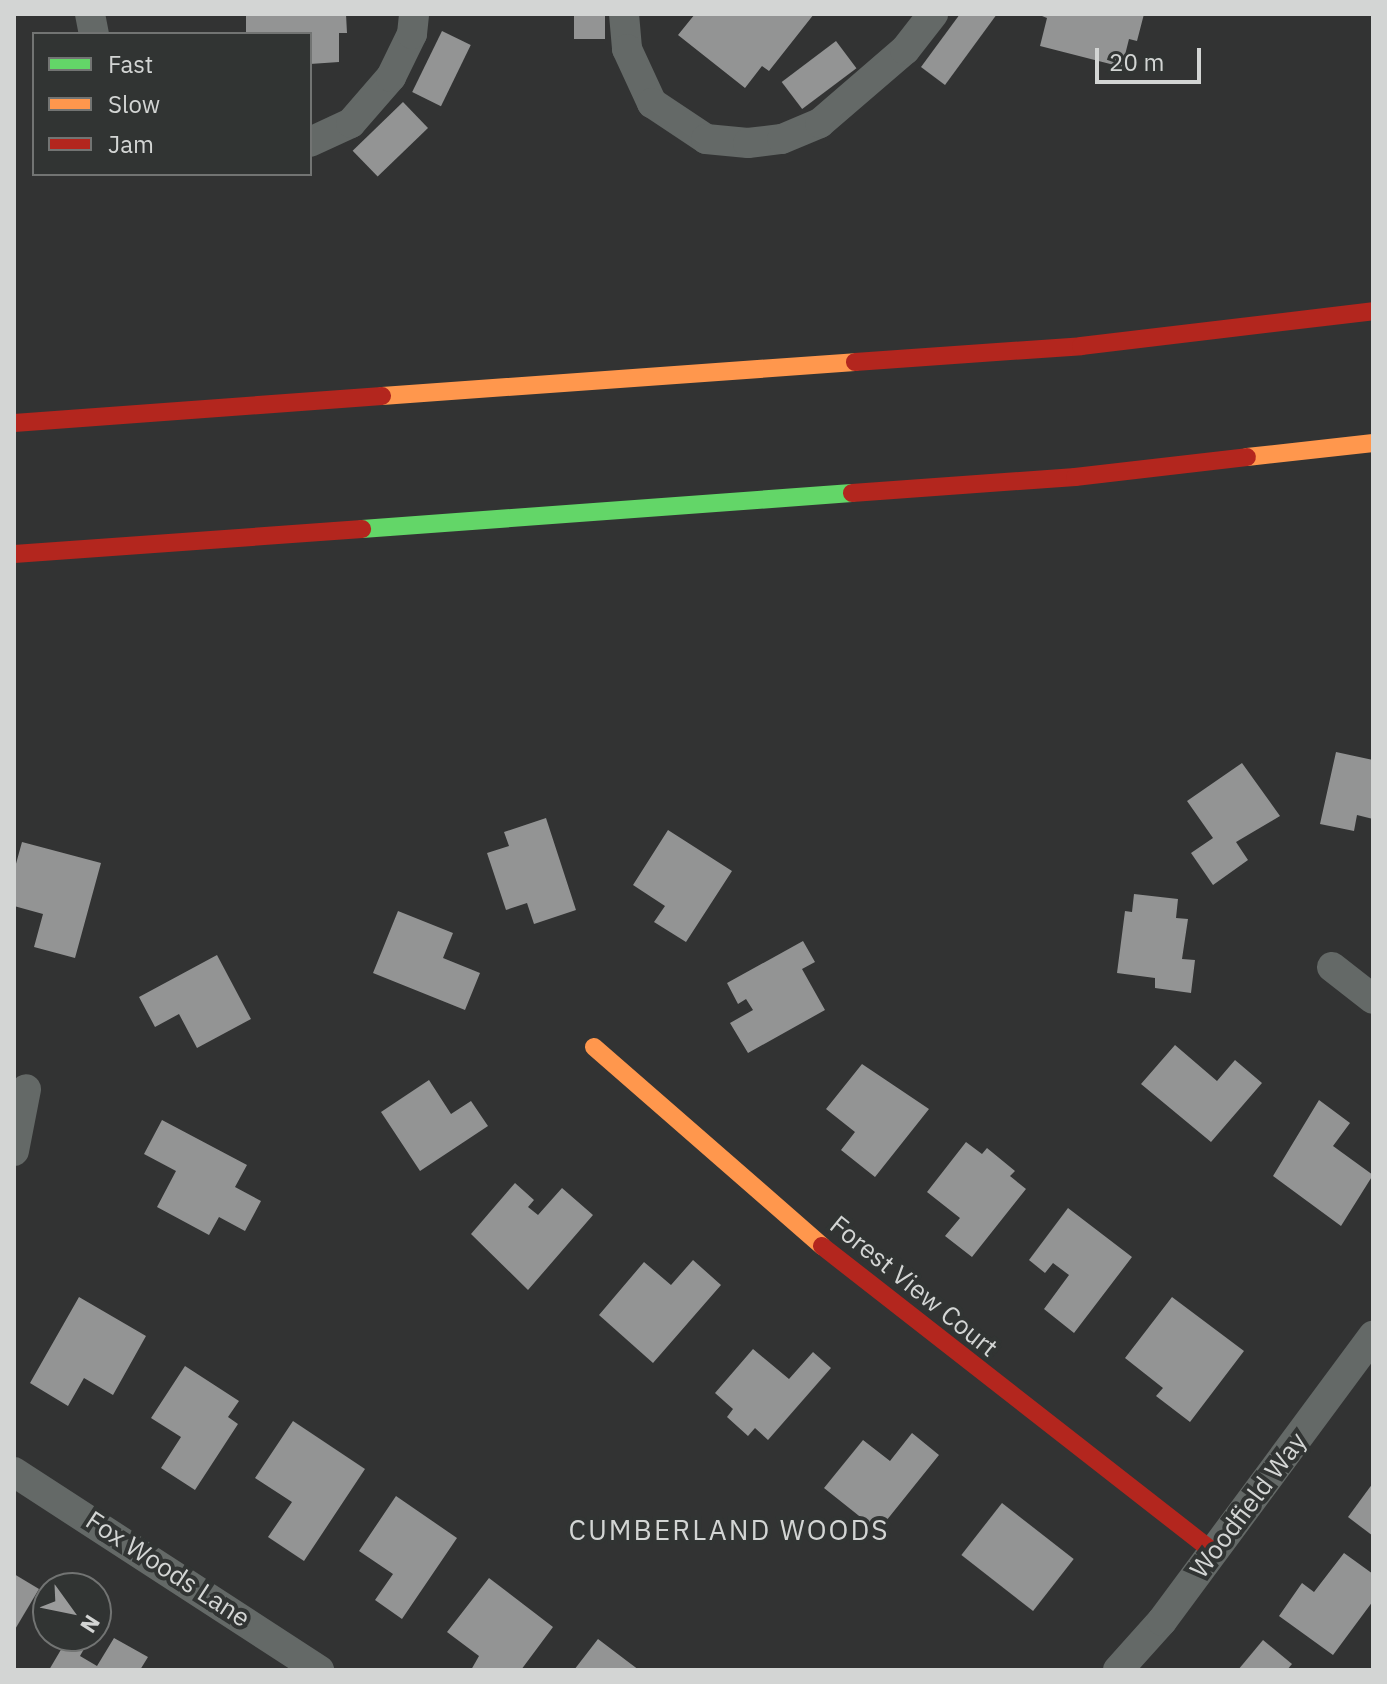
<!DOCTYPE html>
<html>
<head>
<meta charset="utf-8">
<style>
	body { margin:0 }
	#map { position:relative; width:1387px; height:1684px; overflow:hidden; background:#323333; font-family:"IBM Plex Sans",sans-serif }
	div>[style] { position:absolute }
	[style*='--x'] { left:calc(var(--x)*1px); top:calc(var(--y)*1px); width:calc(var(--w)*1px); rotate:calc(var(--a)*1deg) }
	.building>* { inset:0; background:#939494; transform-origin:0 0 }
	.street>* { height:30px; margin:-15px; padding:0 15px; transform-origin:15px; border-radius:15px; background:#646967 }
	.fast>* { height:18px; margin:-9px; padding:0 9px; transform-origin:9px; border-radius:9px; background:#63d668 }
	.slow>* { height:18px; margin:-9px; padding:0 9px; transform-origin:9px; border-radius:9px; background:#ff974d }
	.jam>* { height:18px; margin:-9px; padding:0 9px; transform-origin:9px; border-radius:9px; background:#b3261e }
	span { translate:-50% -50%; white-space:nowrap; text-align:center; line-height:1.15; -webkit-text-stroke:8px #313433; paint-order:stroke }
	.street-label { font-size:26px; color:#d3d5d4 }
	.neighbourhood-label { font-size:28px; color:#d3d5d4; letter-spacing:2px }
	.frame { position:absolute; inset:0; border:16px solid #d3d5d4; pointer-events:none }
	.legend { position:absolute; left:32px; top:32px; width:280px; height:144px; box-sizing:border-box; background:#313433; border:2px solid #727473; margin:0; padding:10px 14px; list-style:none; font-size:24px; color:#d3d5d4 }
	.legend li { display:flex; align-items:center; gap:16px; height:40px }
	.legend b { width:40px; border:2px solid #727473 }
	.north { position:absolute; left:32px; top:1572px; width:80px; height:80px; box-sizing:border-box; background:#313433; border:2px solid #727473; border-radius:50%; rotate:123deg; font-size:22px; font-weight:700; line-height:32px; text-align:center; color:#d3d5d4 }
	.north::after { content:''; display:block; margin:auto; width:28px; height:36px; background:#9b9c9c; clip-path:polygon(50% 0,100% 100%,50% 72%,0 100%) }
	.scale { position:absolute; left:1095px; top:48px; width:106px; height:36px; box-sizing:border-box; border:4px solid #d3d5d4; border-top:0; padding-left:10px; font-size:24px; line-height:28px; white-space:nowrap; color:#d3d5d4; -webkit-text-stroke:6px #313433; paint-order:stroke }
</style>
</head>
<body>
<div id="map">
	<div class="building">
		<div style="clip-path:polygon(246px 14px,346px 14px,347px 33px,339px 33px,339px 62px,310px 64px,310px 34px,246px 34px)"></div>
		<div style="left:574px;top:14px;width:31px;height:25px"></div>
		<div style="clip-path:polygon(695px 14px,814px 14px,769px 71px,762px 66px,745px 88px,678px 35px)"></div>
		<div style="clip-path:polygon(960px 14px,997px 14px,945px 85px,921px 67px)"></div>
		<div style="clip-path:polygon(1037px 14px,1144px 14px,1137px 41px,1129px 39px,1122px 67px,1040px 46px,1047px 18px)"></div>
		<div style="left:442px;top:31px;width:32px;height:68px;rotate:26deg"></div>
		<div style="left:836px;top:41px;width:34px;height:68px;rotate:53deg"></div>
		<div style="left:403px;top:102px;width:36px;height:70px;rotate:46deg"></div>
		<div style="clip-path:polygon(1336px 752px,1373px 760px,1373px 819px,1357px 815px,1354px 831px,1320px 824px)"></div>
		<div style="clip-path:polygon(1242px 763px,1280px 816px,1236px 842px,1248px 860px,1213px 885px,1191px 853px,1213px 838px,1187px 801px)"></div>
		<div style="clip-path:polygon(546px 818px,576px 910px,534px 924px,527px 903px,506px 910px,487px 853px,509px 846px,504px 832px)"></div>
		<div style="clip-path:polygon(668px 830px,732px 871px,686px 942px,654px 922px,665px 906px,633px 885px)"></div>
		<div style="clip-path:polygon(22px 842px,101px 863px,75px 958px,34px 947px,43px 914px,14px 906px,14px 871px)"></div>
		<div style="clip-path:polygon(1134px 894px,1178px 899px,1176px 918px,1188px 919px,1182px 959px,1195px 960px,1191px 993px,1155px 988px,1155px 978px,1117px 973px,1125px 911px,1132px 912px)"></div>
		<div style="clip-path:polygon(398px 911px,453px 933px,443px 958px,480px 973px,465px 1010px,373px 973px)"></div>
		<div style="clip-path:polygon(803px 941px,815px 962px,802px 969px,825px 1010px,748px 1053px,730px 1023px,753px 1010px,746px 999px,738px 1004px,727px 983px)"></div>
		<div style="clip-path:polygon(217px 955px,251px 1019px,197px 1048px,179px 1014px,155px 1027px,139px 997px)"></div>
		<div style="clip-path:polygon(1175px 1045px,1217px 1081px,1235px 1060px,1262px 1083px,1211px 1142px,1141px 1084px)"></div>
		<div style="clip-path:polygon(862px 1064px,929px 1109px,875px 1177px,841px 1150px,855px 1132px,826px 1109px)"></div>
		<div style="clip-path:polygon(429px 1080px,451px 1114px,471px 1101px,488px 1126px,420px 1171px,381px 1112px)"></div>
		<div style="clip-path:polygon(1319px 1100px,1350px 1123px,1333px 1146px,1373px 1175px,1341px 1226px,1273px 1176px)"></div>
		<div style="clip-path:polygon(162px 1120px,247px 1165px,235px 1187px,261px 1201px,245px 1231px,219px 1217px,209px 1235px,157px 1207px,176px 1171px,144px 1154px)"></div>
		<div style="clip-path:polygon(966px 1142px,982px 1154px,987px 1148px,1015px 1171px,1010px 1176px,1026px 1189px,972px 1257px,945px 1236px,960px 1218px,927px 1192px)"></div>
		<div style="clip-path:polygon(515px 1183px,534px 1200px,528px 1207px,538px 1215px,562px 1188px,593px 1215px,528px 1290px,471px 1234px)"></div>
		<div style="clip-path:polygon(1068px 1208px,1132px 1257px,1074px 1333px,1044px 1309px,1069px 1275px,1053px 1263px,1045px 1273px,1029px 1260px)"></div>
		<div style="clip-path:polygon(693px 1260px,721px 1285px,653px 1363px,599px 1315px,644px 1262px,671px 1285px)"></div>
		<div style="clip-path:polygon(79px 1297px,146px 1336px,113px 1395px,84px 1378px,68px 1406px,30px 1383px)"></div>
		<div style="clip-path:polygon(1172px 1297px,1244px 1351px,1190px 1422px,1156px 1396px,1163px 1388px,1125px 1358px)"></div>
		<div style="clip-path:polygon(753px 1349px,789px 1379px,813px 1352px,831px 1368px,768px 1440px,755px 1428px,748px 1436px,727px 1417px,733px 1409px,715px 1393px)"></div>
		<div style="clip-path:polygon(185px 1366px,239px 1401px,228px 1417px,238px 1424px,195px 1490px,161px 1468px,181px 1437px,151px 1418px)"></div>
		<div style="clip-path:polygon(293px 1421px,365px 1469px,304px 1561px,268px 1537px,292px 1502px,255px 1478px)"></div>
		<div style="clip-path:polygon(912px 1433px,939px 1455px,878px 1531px,824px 1488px,863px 1440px,890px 1461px)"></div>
		<div style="clip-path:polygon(1373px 1483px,1373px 1536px,1348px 1517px)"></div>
		<div style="clip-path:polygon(396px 1496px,457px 1538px,402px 1619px,375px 1600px,393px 1574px,359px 1551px)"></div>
		<div style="left:1002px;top:1503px;width:91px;height:66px;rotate:38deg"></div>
		<div style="clip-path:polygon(1344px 1553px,1373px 1574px,1373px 1601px,1333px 1655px,1279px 1616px,1302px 1583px,1314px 1592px)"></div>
		<div style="clip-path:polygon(14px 1574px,39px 1589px,14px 1631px)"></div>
		<div style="clip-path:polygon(489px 1578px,553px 1627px,521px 1670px,471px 1670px,479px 1656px,447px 1632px)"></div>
		<div style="clip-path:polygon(69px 1636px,89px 1640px,80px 1656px,97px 1666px,114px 1638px,148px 1657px,140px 1670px,49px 1670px)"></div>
		<div style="clip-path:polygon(598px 1639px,627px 1661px,639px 1670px,574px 1670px)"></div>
		<div style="clip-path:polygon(1263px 1640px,1292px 1664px,1287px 1670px,1238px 1670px)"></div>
	</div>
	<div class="street">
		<div style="--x:90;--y:14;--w:20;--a:79"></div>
		<div style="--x:624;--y:14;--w:35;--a:85"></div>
		<div style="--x:627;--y:49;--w:60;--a:65.2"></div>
		<div style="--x:652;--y:103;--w:65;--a:33.7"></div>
		<div style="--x:706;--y:139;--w:42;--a:5.4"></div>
		<div style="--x:748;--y:143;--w:34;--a:-7"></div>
		<div style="--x:782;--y:139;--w:41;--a:-22.8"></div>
		<div style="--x:820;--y:123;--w:112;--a:-40.7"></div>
		<div style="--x:905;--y:50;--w:46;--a:-52.1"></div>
		<div style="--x:310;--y:142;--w:45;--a:-24.9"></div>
		<div style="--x:351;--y:123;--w:61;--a:-49"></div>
		<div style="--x:391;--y:77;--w:48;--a:-64"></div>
		<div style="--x:412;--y:34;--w:20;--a:-84"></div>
		<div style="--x:1332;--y:967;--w:52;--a:38"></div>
		<div style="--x:14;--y:1151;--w:63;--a:-79"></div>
		<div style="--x:14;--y:1472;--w:364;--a:33"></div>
		<div style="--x:1118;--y:1670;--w:66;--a:-48.1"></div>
		<div style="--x:1162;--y:1621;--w:355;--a:-53.5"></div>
	</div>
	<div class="fast">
		<div style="--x:362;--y:529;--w:491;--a:-4.2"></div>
	</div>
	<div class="slow">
		<div style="--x:382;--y:396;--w:474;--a:-4.1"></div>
		<div style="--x:1247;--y:457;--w:127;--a:-6.3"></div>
		<div style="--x:594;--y:1047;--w:303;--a:41.1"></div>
	</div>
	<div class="jam">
		<div style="--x:855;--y:362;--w:227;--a:-4"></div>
		<div style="--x:1081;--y:346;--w:294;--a:-6.8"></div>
		<div style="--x:14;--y:423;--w:369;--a:-4.2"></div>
		<div style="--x:852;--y:493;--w:224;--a:-4.1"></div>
		<div style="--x:1075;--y:477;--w:173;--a:-6.6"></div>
		<div style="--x:14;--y:554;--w:349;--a:-4.1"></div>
		<div style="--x:822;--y:1246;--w:497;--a:38"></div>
	</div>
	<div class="street-label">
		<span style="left:914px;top:1286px;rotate:39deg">Forest View Court</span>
		<span style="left:1248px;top:1505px;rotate:-53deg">Woodfield Way</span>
		<span style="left:168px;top:1569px;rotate:33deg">Fox Woods Lane</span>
	</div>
	<div class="neighbourhood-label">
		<span style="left:729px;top:1530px">CUMBERLAND WOODS</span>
	</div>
	<div class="frame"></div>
	<ul class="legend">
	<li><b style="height:10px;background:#63d668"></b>Fast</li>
	<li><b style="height:10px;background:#ff974d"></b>Slow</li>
	<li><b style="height:10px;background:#b3261e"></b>Jam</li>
	</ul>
	<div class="north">N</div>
	<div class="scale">20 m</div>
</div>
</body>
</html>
